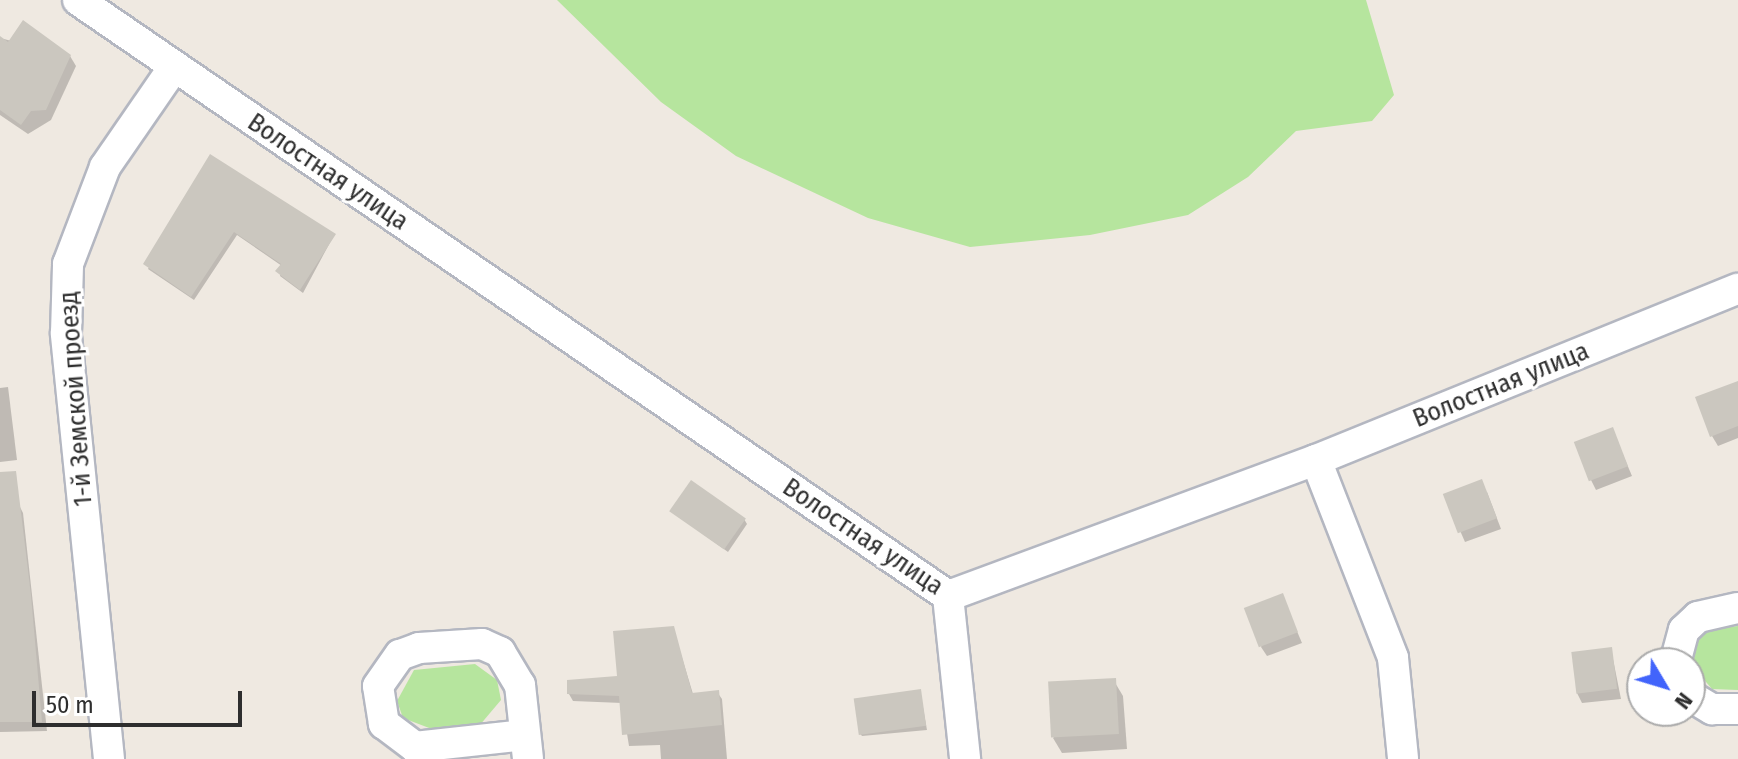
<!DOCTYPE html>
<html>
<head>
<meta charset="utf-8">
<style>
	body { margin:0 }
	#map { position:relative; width:1738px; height:759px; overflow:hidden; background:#efe9e1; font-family:"Fira Sans Condensed",sans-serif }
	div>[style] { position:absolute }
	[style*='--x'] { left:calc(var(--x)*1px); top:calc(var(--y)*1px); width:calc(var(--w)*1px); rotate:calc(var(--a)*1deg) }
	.green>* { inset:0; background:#b6e59e }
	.shadow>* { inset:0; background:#0003 }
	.building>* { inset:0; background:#cbc7bf; transform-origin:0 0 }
	.roads { filter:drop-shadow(2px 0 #b4b7c1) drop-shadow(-2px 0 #b4b7c1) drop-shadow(0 2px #b4b7c1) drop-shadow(0 -2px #b4b7c1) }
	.minor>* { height:30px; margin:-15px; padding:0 15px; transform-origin:15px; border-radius:15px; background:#fff }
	span { translate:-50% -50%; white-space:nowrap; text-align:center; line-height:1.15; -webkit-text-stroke:6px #fff; paint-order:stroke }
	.street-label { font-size:26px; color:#2e2e2e }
	.north { position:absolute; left:1626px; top:647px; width:80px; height:80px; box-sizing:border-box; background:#fff; border:2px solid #ababab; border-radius:50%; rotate:128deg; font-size:22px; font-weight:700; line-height:32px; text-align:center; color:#2e2e2e }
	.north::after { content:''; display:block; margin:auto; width:28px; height:36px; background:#4264fb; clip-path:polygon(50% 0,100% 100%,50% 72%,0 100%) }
	.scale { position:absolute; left:32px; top:691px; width:210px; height:36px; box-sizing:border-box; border:4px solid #2e2e2e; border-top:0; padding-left:10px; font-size:24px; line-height:28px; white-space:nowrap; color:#2e2e2e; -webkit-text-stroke:6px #fff; paint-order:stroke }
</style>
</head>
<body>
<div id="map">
	<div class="green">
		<div style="clip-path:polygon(557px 0,1366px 0,1394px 95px,1372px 121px,1296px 131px,1248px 177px,1188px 215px,1090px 235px,970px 247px,868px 218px,736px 156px,661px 102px)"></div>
		<div style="clip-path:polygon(1738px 626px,1738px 690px,1712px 689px,1690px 663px,1695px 643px,1707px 630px)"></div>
		<div style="clip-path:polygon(475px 664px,497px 680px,501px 700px,479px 726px,437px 731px,403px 718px,397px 701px,414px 670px)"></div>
	</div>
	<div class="shadow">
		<div style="clip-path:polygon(0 38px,70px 56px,76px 66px,51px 120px,28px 134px,0 115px)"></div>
		<div style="clip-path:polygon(211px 157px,334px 235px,303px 293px,280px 276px,282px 266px,237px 235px,194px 300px,148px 269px)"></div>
		<div style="clip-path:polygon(8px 387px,17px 460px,0 462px,0 388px)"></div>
		<div style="clip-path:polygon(1738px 393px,1738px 438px,1718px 446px,1712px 436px)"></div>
		<div style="clip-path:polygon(1612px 429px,1632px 476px,1596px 490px,1591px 480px)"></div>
		<div style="clip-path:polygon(1487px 492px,1501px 529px,1465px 542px,1445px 496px)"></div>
		<div style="clip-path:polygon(18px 503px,23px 513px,47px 731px,0 732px,0 505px)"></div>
		<div style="clip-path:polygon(671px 511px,744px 519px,747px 524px,728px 552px)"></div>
		<div style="clip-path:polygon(1282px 596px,1302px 643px,1267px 656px,1261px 647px)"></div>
		<div style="clip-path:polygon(673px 628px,693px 694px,717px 692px,722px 699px,727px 759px,661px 759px,660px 745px,629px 746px,622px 703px,573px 701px,569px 694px,619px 677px)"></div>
		<div style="clip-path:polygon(1611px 649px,1621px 699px,1582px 703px,1577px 693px)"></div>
		<div style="clip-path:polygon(1114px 681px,1123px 696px,1127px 749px,1062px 753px,1053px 738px)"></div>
		<div style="clip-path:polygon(920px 691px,927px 730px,862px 736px,859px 732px)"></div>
	</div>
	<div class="building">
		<div style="clip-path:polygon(23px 20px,71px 55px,46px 110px,31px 111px,21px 125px,0 110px,0 36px,8px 42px)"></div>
		<div style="clip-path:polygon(210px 154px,336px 234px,300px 290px,275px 271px,281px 264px,234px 232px,191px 297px,143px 264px)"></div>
		<div style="clip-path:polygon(1738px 381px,1738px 426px,1710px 437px,1695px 397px)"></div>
		<div style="left:1613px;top:427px;width:42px;height:42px;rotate:69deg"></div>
		<div style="clip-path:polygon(16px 471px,31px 595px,42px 722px,0 722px,0 472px)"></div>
		<div style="left:1482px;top:479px;width:42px;height:42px;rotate:69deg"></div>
		<div style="left:691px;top:480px;width:67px;height:38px;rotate:35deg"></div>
		<div style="left:1283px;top:593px;width:42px;height:42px;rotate:69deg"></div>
		<div style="clip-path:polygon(674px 626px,692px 693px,719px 690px,722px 725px,622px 735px,619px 696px,567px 694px,567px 680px,617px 676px,613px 631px)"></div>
		<div style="left:1612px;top:647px;width:42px;height:41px;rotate:83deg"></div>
		<div style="left:1116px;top:678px;width:56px;height:68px;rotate:87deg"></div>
		<div style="left:921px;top:689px;width:37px;height:68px;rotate:82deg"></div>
	</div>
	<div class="roads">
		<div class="minor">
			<div style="--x:78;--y:0;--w:1055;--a:34.41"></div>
			<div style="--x:1316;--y:460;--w:212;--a:68.7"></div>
			<div style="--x:1393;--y:658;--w:101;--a:84.3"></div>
			<div style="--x:948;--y:596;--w:392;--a:-20.3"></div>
			<div style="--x:1316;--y:460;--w:455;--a:-22.1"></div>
			<div style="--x:948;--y:596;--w:164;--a:84"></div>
			<div style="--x:1675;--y:663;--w:34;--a:-75"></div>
			<div style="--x:1684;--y:630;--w:19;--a:-43"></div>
			<div style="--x:1698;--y:617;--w:41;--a:-12.7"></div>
			<div style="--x:1690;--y:696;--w:26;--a:31"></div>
			<div style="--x:1712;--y:709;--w:26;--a:0"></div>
			<div style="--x:525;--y:735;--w:111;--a:173.8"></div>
			<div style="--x:415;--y:747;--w:39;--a:-143"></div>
			<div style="--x:384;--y:724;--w:38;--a:-99"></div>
			<div style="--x:378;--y:686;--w:38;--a:-55"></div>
			<div style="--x:400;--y:655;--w:20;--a:-20"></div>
			<div style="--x:419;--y:648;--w:63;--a:-3.6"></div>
			<div style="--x:482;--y:644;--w:20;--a:24"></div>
			<div style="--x:500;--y:652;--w:39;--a:59"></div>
			<div style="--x:520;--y:685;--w:74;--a:83.8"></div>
			<div style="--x:109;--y:759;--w:428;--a:-95.8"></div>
			<div style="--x:66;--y:333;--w:69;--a:-88.3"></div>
			<div style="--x:68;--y:264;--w:104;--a:-69.1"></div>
			<div style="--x:105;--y:167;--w:121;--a:-55.4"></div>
		</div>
	</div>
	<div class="street-label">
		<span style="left:328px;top:172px;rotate:34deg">Волостная улица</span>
		<span style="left:1501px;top:385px;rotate:-22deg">Волостная улица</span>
		<span style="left:76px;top:399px;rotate:-94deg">1-й Земской проезд</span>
		<span style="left:863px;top:537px;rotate:34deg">Волостная улица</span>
	</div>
	<div class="north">N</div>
	<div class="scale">50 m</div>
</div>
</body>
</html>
